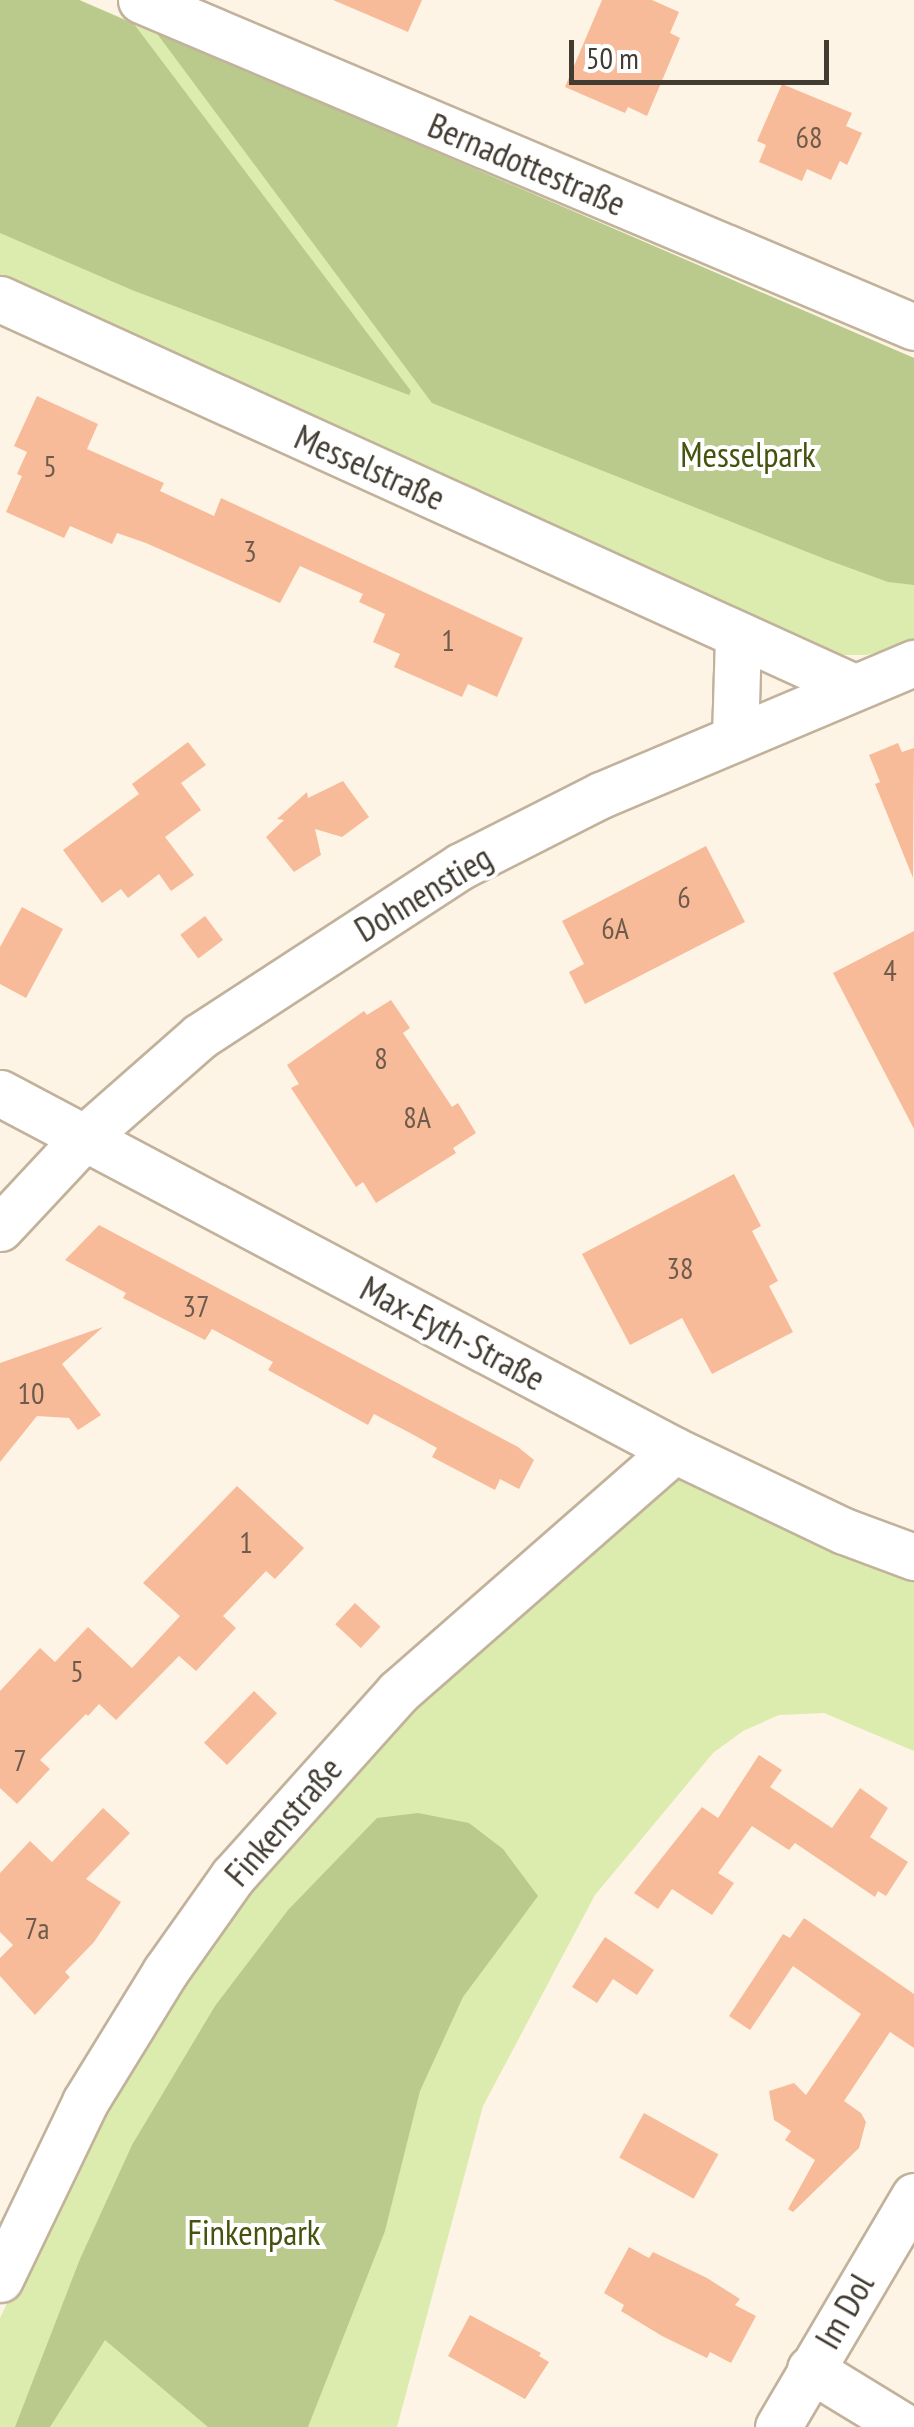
<!DOCTYPE html>
<html>
<head>
<meta charset="utf-8">
<style>
	body { margin:0 }
	#map { position:relative; width:914px; height:2427px; overflow:hidden; background:#fef4e5; font-family:"PT Sans Narrow",sans-serif }
	div>[style] { position:absolute }
	[style*='--x'] { left:calc(var(--x)*1px); top:calc(var(--y)*1px); width:calc(var(--w)*1px); rotate:calc(var(--a)*1deg) }
	.green>* { inset:0; background:#dbecae }
	.forest>* { inset:0; background:#b9ca8c }
	.building>* { inset:0; background:#f7bb99; transform-origin:0 0 }
	.roads { filter:drop-shadow(2px 0 #c2b29b) drop-shadow(-2px 0 #c2b29b) drop-shadow(0 2px #c2b29b) drop-shadow(0 -2px #c2b29b) }
	.minor>* { height:45px; margin:-22.5px; padding:0 22.5px; transform-origin:22.5px; border-radius:22.5px; background:#fff }
	span { translate:-50% -50%; white-space:nowrap; text-align:center; line-height:1.15; -webkit-text-stroke:8px #fff; paint-order:stroke }
	.number-label { font-size:30px; color:#6e5b4b }
	.number-label span { -webkit-text-stroke-width:0 }
	.street-label { font-size:35px; color:#413b31 }
	.park-label { font-size:35px; color:#45530e }
	.scale { position:absolute; left:569px; top:40px; width:260px; height:45px; box-sizing:border-box; border:5px solid #413b31; border-top:0; padding-left:12px; font-size:30px; line-height:35px; white-space:nowrap; color:#413b31; -webkit-text-stroke:8px #fff; paint-order:stroke }
</style>
</head>
<body>
<div id="map">
	<div class="green">
		<div style="clip-path:polygon(0 0,80px 0,914px 358px,914px 645px,866px 655px,836px 655px,0 283px)"></div>
		<div style="clip-path:polygon(697px 1475px,914px 1576px,914px 1751px,824px 1713px,779px 1715px,743px 1731px,713px 1753px,595px 1895px,483px 2106px,397px 2427px,0 2427px,0 2318px,93px 2126px,178px 1971px,377px 1733px,667px 1482px)"></div>
	</div>
	<div class="forest">
		<div style="clip-path:polygon(0 0,79px 0,134px 24px,411px 391px,409px 395px,132px 290px,0 233px)"></div>
		<div style="clip-path:polygon(155px 31px,914px 358px,914px 585px,888px 582px,825px 559px,432px 403px)"></div>
		<div style="clip-path:polygon(418px 1813px,469px 1823px,503px 1849px,538px 1896px,463px 1997px,420px 2091px,385px 2231px,308px 2427px,208px 2427px,105px 2340px,50px 2427px,15px 2427px,80px 2259px,132px 2145px,215px 2006px,288px 1910px,377px 1818px)"></div>
	</div>
	<div class="building">
		<div style="clip-path:polygon(333px 0,422px 0,408px 32px)"></div>
		<div style="clip-path:polygon(602px 0,652px 0,679px 12px,670px 33px,680px 38px,647px 116px,628px 107px,625px 113px,565px 87px)"></div>
		<div style="clip-path:polygon(782px 84px,852px 113px,846px 126px,862px 133px,847px 165px,840px 161px,831px 180px,807px 169px,802px 181px,759px 162px,766px 145px,757px 141px)"></div>
		<div style="clip-path:polygon(37px 396px,98px 424px,87px 449px,164px 483px,160px 491px,214px 516px,221px 498px,523px 638px,497px 697px,468px 684px,462px 697px,394px 667px,400px 654px,373px 642px,385px 614px,359px 602px,363px 594px,300px 566px,280px 603px,146px 543px,117px 533px,112px 544px,70px 526px,64px 538px,6px 512px,22px 476px,17px 474px,27px 452px,14px 446px)"></div>
		<div style="clip-path:polygon(188px 742px,206px 765px,181px 783px,201px 810px,165px 837px,194px 875px,171px 891px,159px 874px,128px 898px,121px 889px,102px 903px,63px 850px,139px 794px,132px 784px)"></div>
		<div style="clip-path:polygon(898px 743px,902px 752px,914px 748px,913px 878px,875px 784px,880px 782px,869px 755px)"></div>
		<div style="clip-path:polygon(343px 781px,369px 817px,342px 837px,315px 829px,321px 855px,294px 872px,266px 837px,284px 820px,277px 819px,307px 792px,308px 798px)"></div>
		<div style="clip-path:polygon(706px 846px,745px 922px,585px 1004px,569px 972px,584px 964px,562px 921px)"></div>
		<div style="clip-path:polygon(22px 907px,63px 929px,26px 998px,0 984px,0 947px)"></div>
		<div style="left:205px;top:916px;width:30px;height:31px;rotate:53deg"></div>
		<div style="clip-path:polygon(914px 931px,914px 1129px,833px 973px)"></div>
		<div style="clip-path:polygon(391px 1000px,410px 1028px,403px 1033px,452px 1107px,458px 1103px,476px 1133px,453px 1148px,456px 1153px,376px 1203px,363px 1182px,356px 1187px,291px 1088px,299px 1084px,287px 1065px,364px 1011px,367px 1015px)"></div>
		<div style="clip-path:polygon(734px 1174px,761px 1226px,752px 1231px,778px 1281px,769px 1286px,793px 1332px,712px 1374px,682px 1318px,630px 1345px,582px 1254px)"></div>
		<div style="clip-path:polygon(99px 1225px,518px 1447px,534px 1460px,519px 1489px,500px 1479px,495px 1490px,432px 1457px,437px 1448px,412px 1434px,374px 1414px,368px 1425px,268px 1370px,273px 1362px,212px 1329px,205px 1340px,123px 1298px,126px 1293px,65px 1260px)"></div>
		<div style="clip-path:polygon(103px 1327px,62px 1364px,101px 1415px,78px 1430px,69px 1418px,37px 1416px,0 1462px,0 1363px)"></div>
		<div style="clip-path:polygon(237px 1486px,304px 1548px,275px 1579px,266px 1571px,223px 1616px,236px 1628px,196px 1671px,179px 1656px,116px 1720px,99px 1704px,88px 1716px,86px 1714px,40px 1760px,50px 1769px,17px 1804px,0 1788px,0 1691px,40px 1648px,55px 1662px,88px 1627px,132px 1668px,180px 1616px,143px 1583px)"></div>
		<div style="left:355px;top:1603px;width:35px;height:29px;rotate:43deg"></div>
		<div style="left:254px;top:1691px;width:32px;height:72px;rotate:44deg"></div>
		<div style="clip-path:polygon(759px 1755px,782px 1770px,770px 1787px,832px 1828px,860px 1788px,888px 1808px,870px 1837px,908px 1862px,886px 1896px,878px 1891px,875px 1897px,795px 1843px,789px 1850px,752px 1826px,718px 1873px,734px 1883px,712px 1915px,672px 1889px,658px 1909px,634px 1893px,702px 1807px,718px 1818px)"></div>
		<div style="clip-path:polygon(103px 1808px,130px 1833px,86px 1879px,121px 1902px,94px 1942px,65px 1972px,70px 1977px,35px 2015px,0 1976px,0 1958px,13px 1945px,0 1932px,0 1873px,30px 1841px,52px 1862px)"></div>
		<div style="clip-path:polygon(804px 1918px,914px 1994px,914px 2048px,890px 2032px,844px 2101px,861px 2113px,866px 2122px,859px 2148px,793px 2212px,788px 2209px,815px 2160px,785px 2140px,791px 2131px,774px 2120px,769px 2091px,794px 2083px,806px 2095px,861px 2014px,793px 1966px,750px 2030px,729px 2016px,783px 1934px,790px 1938px)"></div>
		<div style="clip-path:polygon(605px 1937px,654px 1970px,637px 1995px,613px 1979px,597px 2003px,572px 1987px)"></div>
		<div style="left:644px;top:2113px;width:85px;height:51px;rotate:29deg"></div>
		<div style="clip-path:polygon(629px 2247px,649px 2258px,653px 2252px,707px 2278px,740px 2299px,735px 2305px,756px 2316px,731px 2363px,710px 2352px,707px 2358px,662px 2336px,621px 2311px,624px 2305px,604px 2293px)"></div>
		<div style="clip-path:polygon(470px 2315px,541px 2353px,539px 2356px,549px 2362px,525px 2399px,448px 2356px)"></div>
	</div>
	<div class="roads">
		<div class="minor">
			<div style="--x:141;--y:0;--w:839;--a:22.93"></div>
			<div style="--x:0;--y:299;--w:938;--a:24.43"></div>
			<div style="--x:735;--y:738;--w:100;--a:-88.3"></div>
			<div style="--x:0;--y:1093;--w:763;--a:27.91"></div>
			<div style="--x:674;--y:1450;--w:188;--a:25.5"></div>
			<div style="--x:844;--y:1531;--w:75;--a:20.4"></div>
			<div style="--x:0;--y:1228;--w:123;--a:-47"></div>
			<div style="--x:84;--y:1138;--w:154;--a:-41.3"></div>
			<div style="--x:200;--y:1036;--w:311;--a:-33.1"></div>
			<div style="--x:461;--y:866;--w:157;--a:-26.9"></div>
			<div style="--x:601;--y:795;--w:340;--a:-22.9"></div>
			<div style="--x:0;--y:2279;--w:196;--a:-64.3"></div>
			<div style="--x:85;--y:2102;--w:153;--a:-58.4"></div>
			<div style="--x:165;--y:1972;--w:118;--a:-54.7"></div>
			<div style="--x:233;--y:1876;--w:247;--a:-48.1"></div>
			<div style="--x:398;--y:1692;--w:367;--a:-41.2"></div>
			<div style="--x:810;--y:2369;--w:111;--a:31.4"></div>
			<div style="--x:778;--y:2427;--w:268;--a:-59.5"></div>
		</div>
	</div>
	<div class="number-label">
		<span style="left:809px;top:137px">68</span>
		<span style="left:50px;top:466px">5</span>
		<span style="left:250px;top:551px">3</span>
		<span style="left:448px;top:640px">1</span>
		<span style="left:684px;top:897px">6</span>
		<span style="left:615px;top:928px">6A</span>
		<span style="left:890px;top:970px">4</span>
		<span style="left:381px;top:1058px">8</span>
		<span style="left:417px;top:1117px">8A</span>
		<span style="left:680px;top:1268px">38</span>
		<span style="left:196px;top:1306px">37</span>
		<span style="left:31px;top:1393px">10</span>
		<span style="left:246px;top:1542px">1</span>
		<span style="left:77px;top:1671px">5</span>
		<span style="left:20px;top:1760px">7</span>
		<span style="left:37px;top:1928px">7a</span>
	</div>
	<div class="street-label">
		<span style="left:527px;top:164px;rotate:23deg">Bernadottestraße</span>
		<span style="left:370px;top:467px;rotate:24deg">Messelstraße</span>
		<span style="left:423px;top:893px;rotate:-31deg">Dohnenstieg</span>
		<span style="left:453px;top:1333px;rotate:28deg">Max-Eyth-Straße</span>
		<span style="left:283px;top:1821px;rotate:-49deg">Finkenstraße</span>
		<span style="left:844px;top:2311px;rotate:-60deg">Im Dol</span>
	</div>
	<div class="park-label">
		<span style="left:748px;top:454px">Messelpark</span>
		<span style="left:254px;top:2232px">Finkenpark</span>
	</div>
	<div class="scale">50 m</div>
</div>
</body>
</html>
